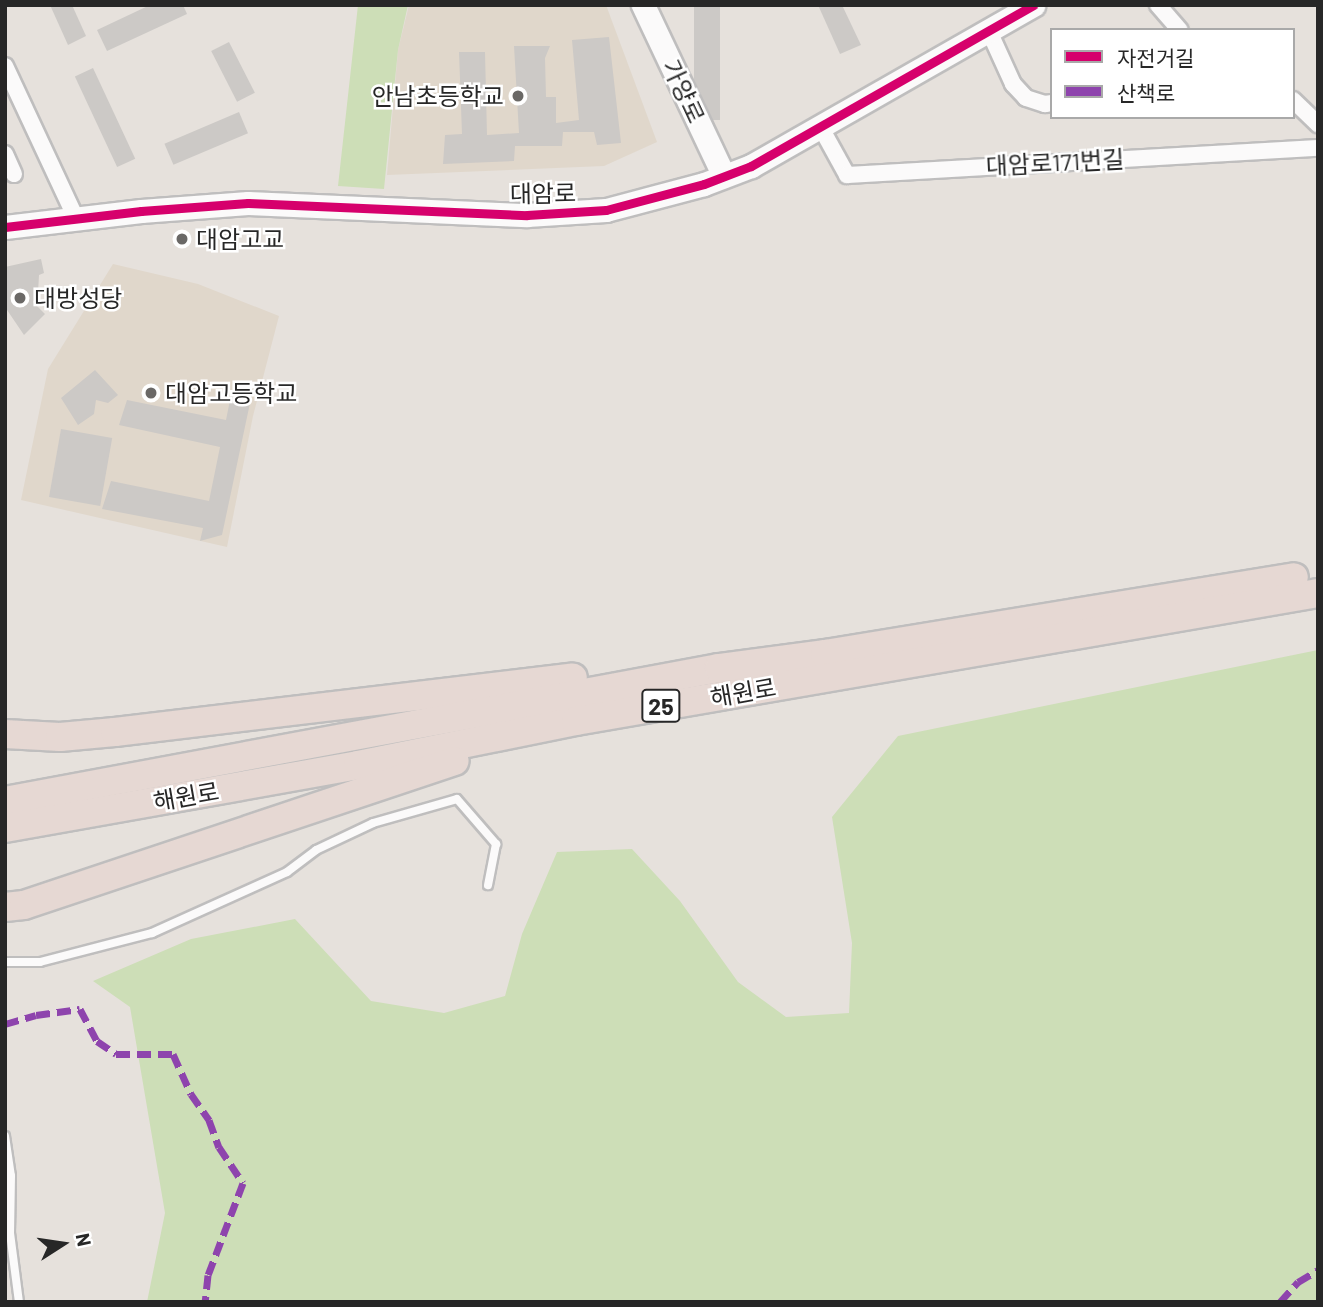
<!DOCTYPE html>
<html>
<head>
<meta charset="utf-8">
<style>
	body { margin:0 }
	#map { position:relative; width:1323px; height:1307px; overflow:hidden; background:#e6e1dc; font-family:Barlow,"Noto Sans KR",sans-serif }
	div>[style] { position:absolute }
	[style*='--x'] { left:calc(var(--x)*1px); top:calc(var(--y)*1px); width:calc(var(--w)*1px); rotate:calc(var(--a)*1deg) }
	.education>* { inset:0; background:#e0d7cb }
	.green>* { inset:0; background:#cddeb7 }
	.building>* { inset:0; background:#ccc9c6; transform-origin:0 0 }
	.roads { filter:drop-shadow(2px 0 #bfbebe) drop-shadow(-2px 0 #bfbebe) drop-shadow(0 2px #bfbebe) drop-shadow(0 -2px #bfbebe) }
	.lane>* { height:8px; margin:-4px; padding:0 4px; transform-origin:4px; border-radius:4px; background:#fbfafa }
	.street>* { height:16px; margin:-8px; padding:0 8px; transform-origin:8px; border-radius:8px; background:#fbfafa }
	.secondary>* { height:23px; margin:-11.5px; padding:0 11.5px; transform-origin:11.5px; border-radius:11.5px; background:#fbfafa }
	.highway>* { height:28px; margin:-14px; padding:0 14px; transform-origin:14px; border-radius:14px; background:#e6d8d3 }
	.quiet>* { height:7px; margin-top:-3.5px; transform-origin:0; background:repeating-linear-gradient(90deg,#8e44ad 0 14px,transparent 0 21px) }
	.cycleway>* { height:9px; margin:-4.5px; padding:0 4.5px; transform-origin:4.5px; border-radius:4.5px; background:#d6006c }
	.dots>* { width:19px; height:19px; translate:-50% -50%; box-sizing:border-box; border:4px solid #fff; border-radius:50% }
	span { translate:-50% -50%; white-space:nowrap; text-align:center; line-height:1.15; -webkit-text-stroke:5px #fff; paint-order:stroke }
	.shield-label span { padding:2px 5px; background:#fff; border:2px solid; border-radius:5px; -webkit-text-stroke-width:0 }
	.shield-label { font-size:23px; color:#272727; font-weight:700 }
	.street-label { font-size:24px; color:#272727 }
	.poi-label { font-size:24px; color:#272727 }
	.right { translate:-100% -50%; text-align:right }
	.left { translate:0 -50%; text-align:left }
	.frame { position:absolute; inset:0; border:7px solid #272727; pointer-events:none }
	.legend { position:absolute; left:1050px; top:28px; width:245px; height:91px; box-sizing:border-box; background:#fff; border:2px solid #a9a9a9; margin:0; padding:9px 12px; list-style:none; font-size:21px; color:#272727 }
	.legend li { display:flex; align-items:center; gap:14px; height:35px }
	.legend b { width:35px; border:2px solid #a9a9a9 }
	.north { position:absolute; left:28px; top:1209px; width:70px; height:70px; -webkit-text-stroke:5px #fff; paint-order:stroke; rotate:78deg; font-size:19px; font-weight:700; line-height:28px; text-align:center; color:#272727 }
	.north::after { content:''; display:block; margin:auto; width:24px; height:32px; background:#272727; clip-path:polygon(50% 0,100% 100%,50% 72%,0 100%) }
</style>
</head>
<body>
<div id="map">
	<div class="education">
		<div style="clip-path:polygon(409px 5px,606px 5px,657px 142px,604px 166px,387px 175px,398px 50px)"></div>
		<div style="clip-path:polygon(113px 264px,198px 284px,279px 316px,253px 416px,227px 547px,21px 500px,48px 369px)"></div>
	</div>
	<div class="green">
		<div style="clip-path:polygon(358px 5px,408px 5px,398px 50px,384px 189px,338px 186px)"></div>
		<div style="clip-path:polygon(1318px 650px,1318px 1302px,147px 1302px,165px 1213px,130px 1007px,93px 981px,191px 939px,295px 919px,371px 1001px,444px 1013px,505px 996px,522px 934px,557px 852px,632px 849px,680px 901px,738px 982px,786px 1017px,849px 1013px,852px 943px,832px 817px,898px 736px)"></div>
	</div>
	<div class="building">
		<div style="clip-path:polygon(50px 5px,72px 5px,86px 36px,68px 45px)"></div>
		<div style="clip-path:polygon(150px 5px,183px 5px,187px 14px,107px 51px,97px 30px)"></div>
		<div style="left:694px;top:5px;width:26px;height:115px"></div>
		<div style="clip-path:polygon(818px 5px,842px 5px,861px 45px,840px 54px)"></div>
		<div style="clip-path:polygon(609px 37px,621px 143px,597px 145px,594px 132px,563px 132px,562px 146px,515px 146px,514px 161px,443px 164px,445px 135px,462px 134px,459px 52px,485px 52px,487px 135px,519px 133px,514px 46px,550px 46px,545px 58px,546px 97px,556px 97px,556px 123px,579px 120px,572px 40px)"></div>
		<div style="left:229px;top:42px;width:57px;height:20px;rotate:63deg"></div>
		<div style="left:93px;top:68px;width:100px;height:20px;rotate:65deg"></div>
		<div style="left:239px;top:112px;width:23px;height:81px;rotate:67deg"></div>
		<div style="clip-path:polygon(41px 259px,44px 273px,39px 275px,38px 293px,33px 302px,45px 314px,24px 335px,5px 307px,5px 267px)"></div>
		<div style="clip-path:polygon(95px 370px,118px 395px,108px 403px,96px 400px,94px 414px,78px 425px,61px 398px)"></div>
		<div style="clip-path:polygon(231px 395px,250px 403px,222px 535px,200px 541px,203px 528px,102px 509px,111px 481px,209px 501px,220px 447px,119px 425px,127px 400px,226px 420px)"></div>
		<div style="left:61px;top:429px;width:52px;height:69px;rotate:10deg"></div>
	</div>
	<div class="roads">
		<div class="lane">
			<div style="--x:5;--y:962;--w:35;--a:0"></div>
			<div style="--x:40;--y:962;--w:116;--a:-14.5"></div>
			<div style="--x:152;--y:933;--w:148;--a:-24.3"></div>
			<div style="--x:287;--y:872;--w:36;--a:-37"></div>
			<div style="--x:316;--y:850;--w:63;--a:-25.3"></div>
			<div style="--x:373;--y:823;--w:87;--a:-15.9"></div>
			<div style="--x:457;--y:799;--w:60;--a:49.1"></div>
			<div style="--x:496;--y:844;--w:42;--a:101"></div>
			<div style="--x:5;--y:1136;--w:40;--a:81.5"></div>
			<div style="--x:11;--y:1176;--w:57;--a:91"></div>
			<div style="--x:10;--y:1233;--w:70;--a:82.6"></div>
		</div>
		<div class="street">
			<div style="--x:1158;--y:5;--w:33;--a:49"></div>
			<div style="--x:989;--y:31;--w:58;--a:65.6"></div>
			<div style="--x:1013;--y:84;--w:19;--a:47"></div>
			<div style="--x:1026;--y:98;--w:20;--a:18"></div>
			<div style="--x:1045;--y:104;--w:7;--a:-8"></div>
			<div style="--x:5;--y:66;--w:168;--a:65"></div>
			<div style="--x:1293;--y:100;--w:35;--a:44"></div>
			<div style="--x:820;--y:126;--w:56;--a:61.1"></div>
			<div style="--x:847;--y:175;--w:472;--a:-3.3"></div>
			<div style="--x:5;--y:154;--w:22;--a:66"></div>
		</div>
		<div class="secondary">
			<div style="--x:643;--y:5;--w:189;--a:64.7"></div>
			<div style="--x:5;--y:227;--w:137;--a:-6.7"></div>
			<div style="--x:141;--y:211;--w:107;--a:-4.3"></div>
			<div style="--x:248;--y:203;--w:279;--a:2.5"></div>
			<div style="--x:527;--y:215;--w:79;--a:-3.6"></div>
			<div style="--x:606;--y:210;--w:101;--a:-14.9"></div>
			<div style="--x:704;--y:184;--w:50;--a:-21"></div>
			<div style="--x:751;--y:166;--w:325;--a:-29.7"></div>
		</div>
		<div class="highway">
			<div style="--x:5;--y:734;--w:55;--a:3.1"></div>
			<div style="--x:60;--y:737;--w:55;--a:-5.2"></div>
			<div style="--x:115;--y:732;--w:461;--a:-6.8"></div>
			<div style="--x:5;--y:801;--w:726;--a:-10.55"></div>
			<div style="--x:719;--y:668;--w:107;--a:-7.5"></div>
			<div style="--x:825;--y:654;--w:475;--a:-9.3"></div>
			<div style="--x:5;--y:828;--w:359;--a:-10.1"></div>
			<div style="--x:358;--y:765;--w:222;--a:-11.4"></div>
			<div style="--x:576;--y:721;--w:753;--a:-9.79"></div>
			<div style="--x:5;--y:907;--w:19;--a:-6"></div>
			<div style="--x:24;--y:905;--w:454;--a:-18.5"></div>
		</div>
	</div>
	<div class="quiet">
		<div style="--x:5;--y:1024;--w:32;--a:-16"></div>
		<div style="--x:36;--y:1015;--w:44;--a:-7.8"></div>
		<div style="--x:80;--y:1009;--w:36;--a:62"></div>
		<div style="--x:97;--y:1041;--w:23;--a:34"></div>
		<div style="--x:116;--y:1054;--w:57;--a:0"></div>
		<div style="--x:173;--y:1054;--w:44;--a:65.8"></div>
		<div style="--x:191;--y:1094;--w:32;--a:55"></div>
		<div style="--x:209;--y:1120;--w:29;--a:70"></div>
		<div style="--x:219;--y:1147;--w:43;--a:56.3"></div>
		<div style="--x:243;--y:1183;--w:98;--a:110.8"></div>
		<div style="--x:208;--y:1275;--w:27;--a:96"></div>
		<div style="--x:1280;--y:1302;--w:27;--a:-48"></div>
		<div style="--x:1298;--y:1282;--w:23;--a:-31"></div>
	</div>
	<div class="cycleway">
		<div style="--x:5;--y:227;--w:137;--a:-6.7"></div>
		<div style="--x:141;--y:211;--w:107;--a:-4.3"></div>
		<div style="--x:248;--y:203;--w:279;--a:2.5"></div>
		<div style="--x:527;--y:215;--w:79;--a:-3.6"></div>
		<div style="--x:606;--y:210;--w:101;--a:-14.9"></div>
		<div style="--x:704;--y:184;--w:50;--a:-21"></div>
		<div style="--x:751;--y:166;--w:325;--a:-29.7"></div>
	</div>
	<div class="dots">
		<div style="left:518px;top:96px;background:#6a6866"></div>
		<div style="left:182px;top:239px;background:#6a6866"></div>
		<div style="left:20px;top:298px;background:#6a6866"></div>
		<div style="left:151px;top:393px;background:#6a6866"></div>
	</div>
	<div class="shield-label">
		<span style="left:661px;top:706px">25</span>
	</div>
	<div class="street-label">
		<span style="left:684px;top:91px;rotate:65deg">가양로</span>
		<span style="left:1055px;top:162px;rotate:-3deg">대암로171번길</span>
		<span style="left:543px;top:193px;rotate:-1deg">대암로</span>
		<span style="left:743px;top:692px;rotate:-10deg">해원로</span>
		<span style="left:186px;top:796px;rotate:-10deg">해원로</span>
	</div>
	<div class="poi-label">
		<span class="right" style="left:504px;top:96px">안남초등학교</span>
		<span class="left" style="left:196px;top:239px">대암고교</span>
		<span class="left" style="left:34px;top:298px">대방성당</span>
		<span class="left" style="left:165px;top:393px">대암고등학교</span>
	</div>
	<div class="frame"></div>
	<ul class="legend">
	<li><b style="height:9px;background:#d6006c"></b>자전거길</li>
	<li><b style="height:9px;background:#8e44ad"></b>산책로</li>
	</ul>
	<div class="north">N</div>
</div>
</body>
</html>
